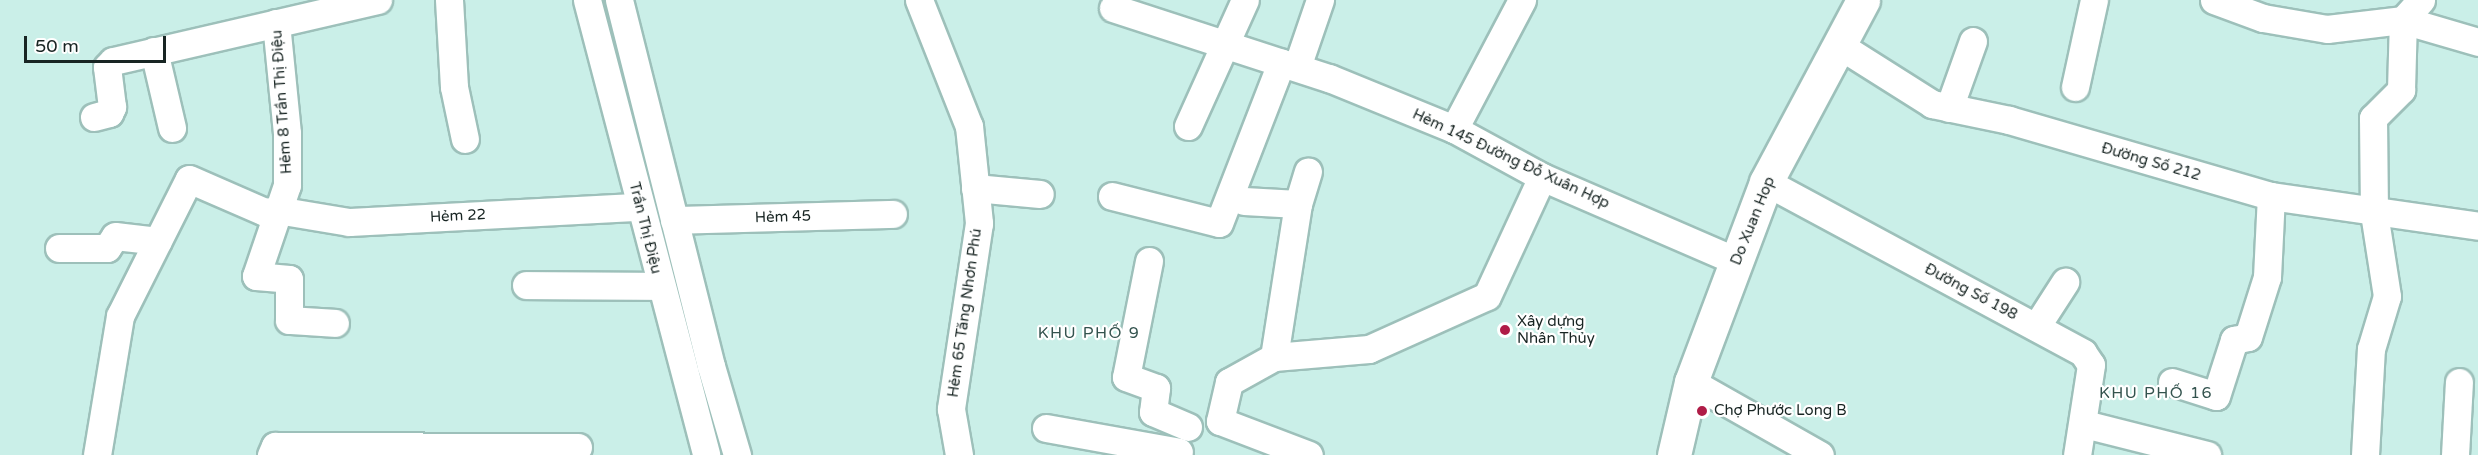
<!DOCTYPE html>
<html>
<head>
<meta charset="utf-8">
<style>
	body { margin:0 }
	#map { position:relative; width:2478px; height:455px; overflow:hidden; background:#caefe8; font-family:"Varela Round",sans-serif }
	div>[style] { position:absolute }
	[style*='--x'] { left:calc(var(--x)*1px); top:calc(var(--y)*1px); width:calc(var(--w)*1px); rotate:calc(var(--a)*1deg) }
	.roads { filter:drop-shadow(2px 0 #9dc0ba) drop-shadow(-2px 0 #9dc0ba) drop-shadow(0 2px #9dc0ba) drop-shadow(0 -2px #9dc0ba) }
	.minor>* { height:27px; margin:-13.5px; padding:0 13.5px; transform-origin:13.5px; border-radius:13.5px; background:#fff }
	.major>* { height:33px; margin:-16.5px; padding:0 16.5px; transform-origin:16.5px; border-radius:16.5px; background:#fff }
	.dots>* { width:16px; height:16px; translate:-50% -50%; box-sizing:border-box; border:3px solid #fff; border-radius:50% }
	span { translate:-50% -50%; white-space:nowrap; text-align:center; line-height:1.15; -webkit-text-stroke:4.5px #fff; paint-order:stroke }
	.street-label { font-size:15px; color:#182523 }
	.poi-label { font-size:15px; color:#182523 }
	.left { translate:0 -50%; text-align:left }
	.neighbourhood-label { font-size:16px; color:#33534e; letter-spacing:1.5px }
	.scale { position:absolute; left:24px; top:36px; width:142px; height:27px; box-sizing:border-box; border:3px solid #182523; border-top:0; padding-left:8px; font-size:18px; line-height:21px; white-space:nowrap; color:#182523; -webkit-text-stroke:4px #fff; paint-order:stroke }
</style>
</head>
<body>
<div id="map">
	<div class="roads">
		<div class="minor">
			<div style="--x:449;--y:0;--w:87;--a:86.7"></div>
			<div style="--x:454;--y:87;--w:53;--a:78.1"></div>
			<div style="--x:587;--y:0;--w:470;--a:75.3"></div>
			<div style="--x:619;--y:0;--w:377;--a:75.9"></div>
			<div style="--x:711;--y:366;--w:93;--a:73.7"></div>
			<div style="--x:919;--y:0;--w:136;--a:68.4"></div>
			<div style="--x:969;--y:126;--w:98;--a:84.1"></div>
			<div style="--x:979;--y:223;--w:188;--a:98.6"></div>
			<div style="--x:951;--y:409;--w:47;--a:80.1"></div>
			<div style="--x:2214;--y:0;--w:52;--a:20.2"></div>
			<div style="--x:2263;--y:18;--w:65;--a:9.8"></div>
			<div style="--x:2327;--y:29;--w:77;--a:-6.8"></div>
			<div style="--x:2403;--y:20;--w:78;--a:16.3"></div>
			<div style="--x:1113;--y:8;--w:227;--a:18"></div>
			<div style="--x:1329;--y:78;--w:135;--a:22.2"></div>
			<div style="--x:1454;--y:129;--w:100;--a:28.6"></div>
			<div style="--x:1542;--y:177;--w:211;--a:23.4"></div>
			<div style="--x:276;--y:23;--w:111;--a:84.3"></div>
			<div style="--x:287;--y:133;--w:52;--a:90"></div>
			<div style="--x:287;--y:185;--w:96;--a:108.8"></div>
			<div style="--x:256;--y:276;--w:33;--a:5"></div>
			<div style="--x:289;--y:279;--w:41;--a:90"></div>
			<div style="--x:289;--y:320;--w:46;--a:3.7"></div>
			<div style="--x:1842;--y:47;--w:107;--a:32.3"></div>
			<div style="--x:1932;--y:104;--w:79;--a:11.7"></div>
			<div style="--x:2009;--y:120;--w:273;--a:16.2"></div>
			<div style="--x:2271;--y:196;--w:209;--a:8.2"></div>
			<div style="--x:154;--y:51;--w:79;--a:76.8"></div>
			<div style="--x:1297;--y:67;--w:71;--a:-71.1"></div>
			<div style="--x:2075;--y:87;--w:89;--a:-77.7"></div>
			<div style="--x:1949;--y:108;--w:71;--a:-70.3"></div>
			<div style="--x:94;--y:117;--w:16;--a:-15"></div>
			<div style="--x:109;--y:113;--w:7;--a:-63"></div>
			<div style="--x:112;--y:107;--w:40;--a:-97.1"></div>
			<div style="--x:107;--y:67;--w:8;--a:-45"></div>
			<div style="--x:113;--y:61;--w:272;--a:-13"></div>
			<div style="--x:1188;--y:126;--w:138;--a:-65.7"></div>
			<div style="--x:1454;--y:129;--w:146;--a:-62.2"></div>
			<div style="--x:1766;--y:182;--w:360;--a:28.3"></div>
			<div style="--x:2083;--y:353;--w:14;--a:56"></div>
			<div style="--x:2091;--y:365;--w:91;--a:98.8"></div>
			<div style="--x:975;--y:188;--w:65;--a:5.3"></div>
			<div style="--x:1112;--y:196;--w:110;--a:14.2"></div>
			<div style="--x:1219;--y:223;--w:172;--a:-68.8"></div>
			<div style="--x:1244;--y:201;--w:54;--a:3.2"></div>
			<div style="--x:674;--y:220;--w:219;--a:-1.6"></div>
			<div style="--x:59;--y:248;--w:48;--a:0"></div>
			<div style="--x:107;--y:248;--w:14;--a:-56"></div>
			<div style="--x:115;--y:236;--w:43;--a:6.6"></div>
			<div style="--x:1149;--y:261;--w:118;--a:101.2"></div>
			<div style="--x:1126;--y:377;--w:32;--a:20"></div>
			<div style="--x:1156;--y:388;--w:24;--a:97"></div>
			<div style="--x:1153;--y:412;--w:38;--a:23"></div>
			<div style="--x:526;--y:285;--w:134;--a:0.4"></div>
			<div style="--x:2036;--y:327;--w:54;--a:-57.2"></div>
			<div style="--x:1274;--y:357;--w:155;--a:-81.1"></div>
			<div style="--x:1298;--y:204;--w:34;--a:-73"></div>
			<div style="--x:1691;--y:382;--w:148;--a:29.5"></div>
			<div style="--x:2172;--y:382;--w:46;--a:17.7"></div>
			<div style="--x:2216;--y:396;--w:59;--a:-72.2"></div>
			<div style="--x:2234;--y:340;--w:14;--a:-12"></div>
			<div style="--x:2248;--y:337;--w:63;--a:-72.4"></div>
			<div style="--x:2267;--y:277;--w:81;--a:-87.2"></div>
			<div style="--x:1220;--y:421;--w:40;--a:-77"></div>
			<div style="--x:1229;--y:382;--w:51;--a:-29.1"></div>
			<div style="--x:1274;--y:357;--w:95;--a:-4.8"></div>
			<div style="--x:1369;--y:349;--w:129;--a:-24.2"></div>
			<div style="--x:1487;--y:296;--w:131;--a:-65.2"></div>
			<div style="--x:1220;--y:421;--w:95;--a:20.9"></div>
			<div style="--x:2084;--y:424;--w:127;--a:14.1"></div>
			<div style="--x:1046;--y:428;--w:135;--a:10.2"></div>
			<div style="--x:97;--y:455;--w:141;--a:-80.6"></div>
			<div style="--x:120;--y:316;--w:153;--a:-63.3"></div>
			<div style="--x:189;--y:179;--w:83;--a:23.5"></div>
			<div style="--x:265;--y:212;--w:12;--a:-9"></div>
			<div style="--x:277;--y:210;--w:73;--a:9.5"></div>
			<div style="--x:349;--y:222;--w:291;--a:-3"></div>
			<div style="--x:271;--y:455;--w:10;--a:-66"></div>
			<div style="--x:275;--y:446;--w:303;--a:0.2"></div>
			<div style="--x:2365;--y:455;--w:106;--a:-86.8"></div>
			<div style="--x:2371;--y:349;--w:55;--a:-73.2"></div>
			<div style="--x:2387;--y:296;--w:84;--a:-98.9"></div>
			<div style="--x:2374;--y:213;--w:95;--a:-90.6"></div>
			<div style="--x:2373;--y:118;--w:40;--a:-45"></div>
			<div style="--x:2401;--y:90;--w:70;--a:-88.4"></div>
			<div style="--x:2403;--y:20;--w:27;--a:-48"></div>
			<div style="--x:2455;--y:455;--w:73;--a:-86.9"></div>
		</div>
		<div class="major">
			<div style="--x:1674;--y:455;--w:75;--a:-76.9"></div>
			<div style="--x:1691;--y:382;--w:214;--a:-69.4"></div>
			<div style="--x:1766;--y:182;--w:206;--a:-61.9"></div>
		</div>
	</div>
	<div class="dots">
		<div style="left:1505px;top:330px;background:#af1c47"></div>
		<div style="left:1702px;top:411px;background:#af1c47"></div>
	</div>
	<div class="street-label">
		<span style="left:282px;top:102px;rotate:-94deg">Hẻm 8 Trần Thị Điệu</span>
		<span style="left:1511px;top:159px;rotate:25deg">Hẻm 145 Đường Đỗ Xuân Hợp</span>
		<span style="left:2151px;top:162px;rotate:16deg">Đường Số 212</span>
		<span style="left:458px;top:216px;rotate:-3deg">Hẻm 22</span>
		<span style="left:783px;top:217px;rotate:-2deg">Hẻm 45</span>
		<span style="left:1753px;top:221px;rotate:-68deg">Do Xuan Hop</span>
		<span style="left:645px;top:228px;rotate:76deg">Trần Thị Điệu</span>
		<span style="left:1971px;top:292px;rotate:28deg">Đường Số 198</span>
		<span style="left:965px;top:313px;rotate:-82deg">Hẻm 65 Tăng Nhơn Phú</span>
	</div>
	<div class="poi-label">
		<span class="left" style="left:1517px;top:330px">Xây dựng<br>Nhân Thủy</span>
		<span class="left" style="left:1714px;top:411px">Chợ Phước Long B</span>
	</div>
	<div class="neighbourhood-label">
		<span style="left:1089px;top:333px">KHU PHỐ 9</span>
		<span style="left:2156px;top:393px">KHU PHỐ 16</span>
	</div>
	<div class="scale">50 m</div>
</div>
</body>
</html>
